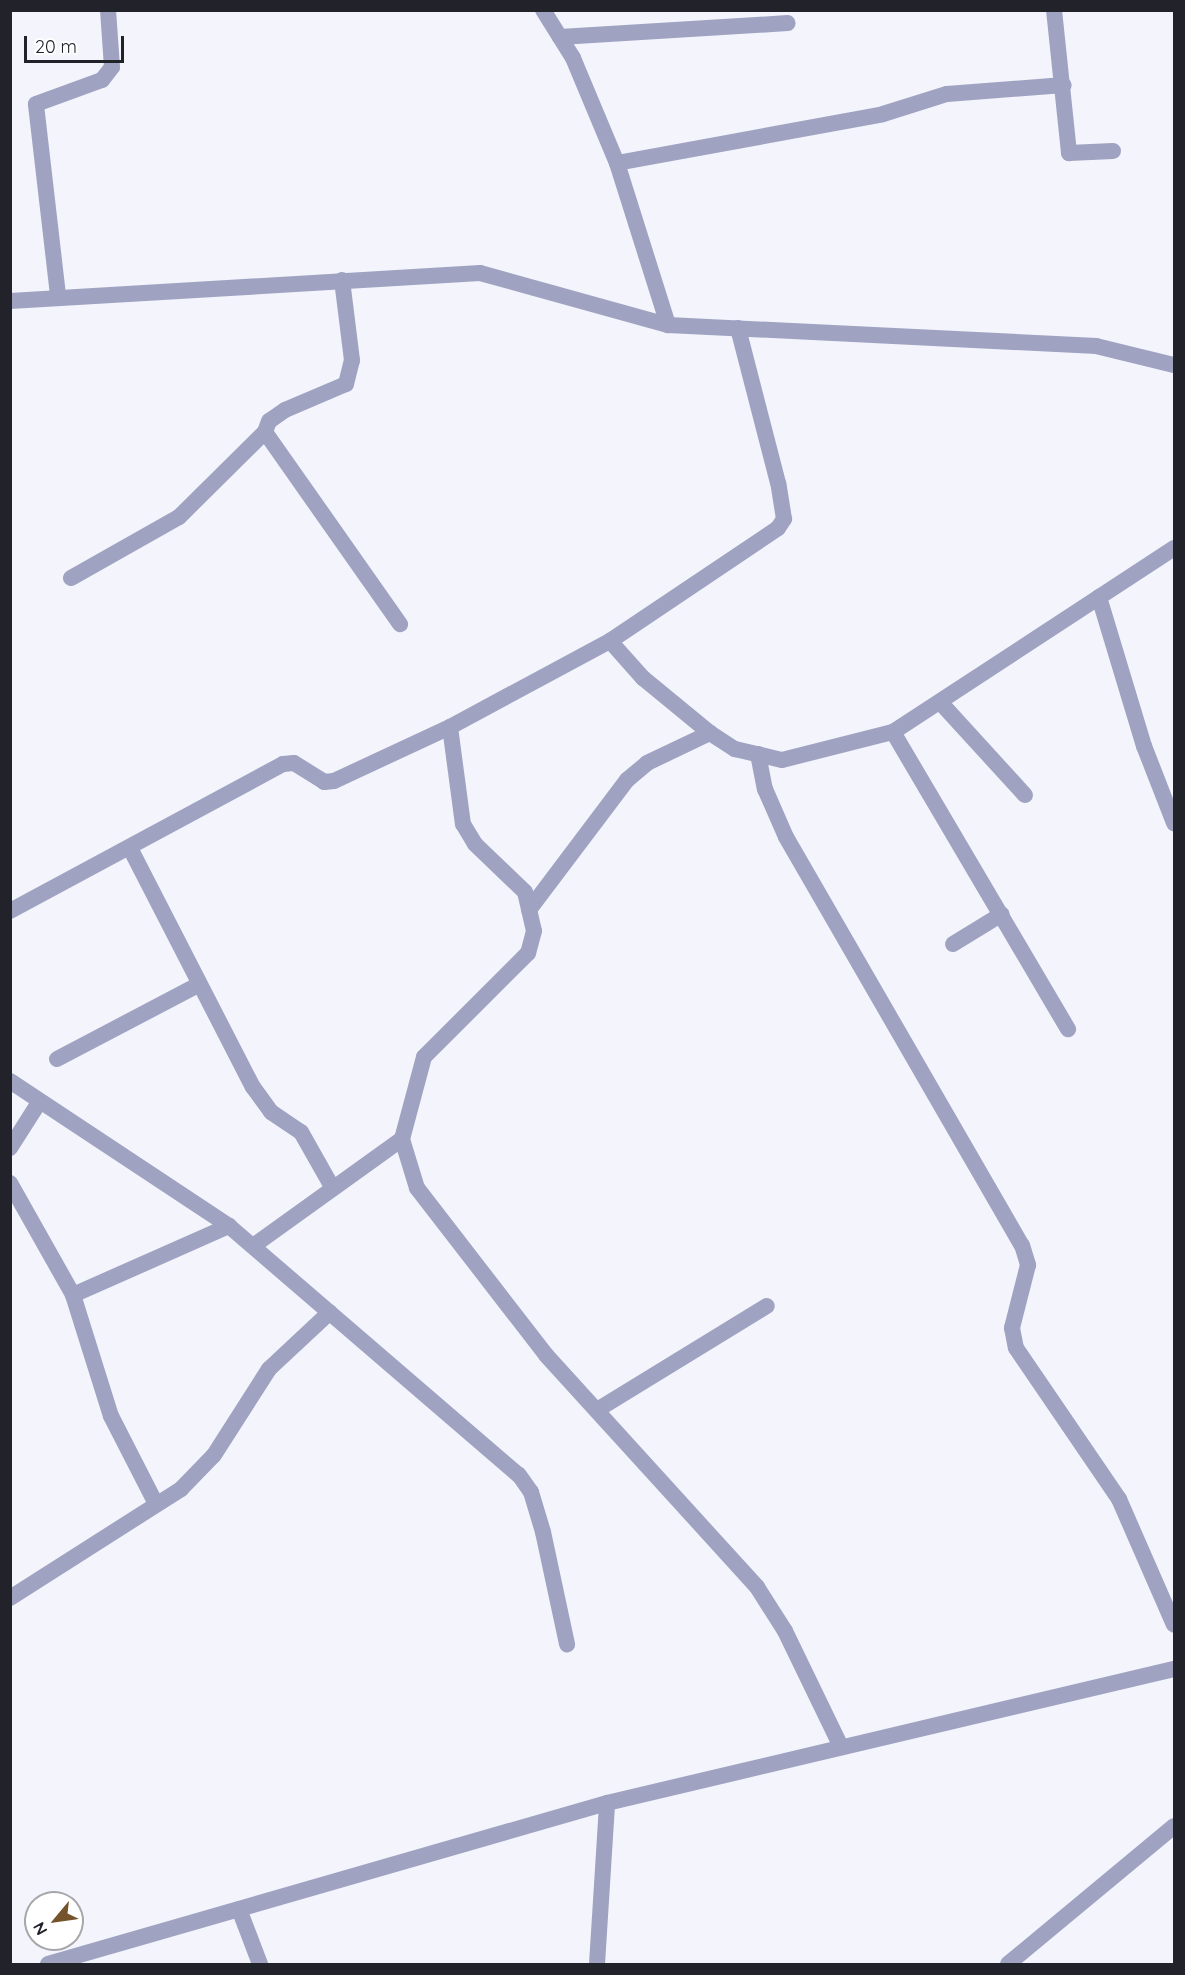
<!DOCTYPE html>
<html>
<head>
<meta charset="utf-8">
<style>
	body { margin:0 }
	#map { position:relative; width:1185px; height:1975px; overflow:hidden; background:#f3f4fc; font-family:Quicksand,sans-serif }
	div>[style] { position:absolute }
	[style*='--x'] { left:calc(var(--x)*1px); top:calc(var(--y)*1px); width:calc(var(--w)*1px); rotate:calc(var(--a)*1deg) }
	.service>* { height:16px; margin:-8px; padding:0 8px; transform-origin:8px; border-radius:8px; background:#9fa3c1 }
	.minor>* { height:16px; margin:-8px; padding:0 8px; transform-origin:8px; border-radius:8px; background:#9fa3c1 }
	.tertiary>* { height:16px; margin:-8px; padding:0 8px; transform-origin:8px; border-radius:8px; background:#9fa3c1 }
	span { translate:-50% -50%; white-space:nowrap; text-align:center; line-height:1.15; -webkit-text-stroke:6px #fff; paint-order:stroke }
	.frame { position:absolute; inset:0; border:12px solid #22232a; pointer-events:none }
	.north { position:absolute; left:24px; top:1891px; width:60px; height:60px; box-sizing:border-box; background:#fff; border:2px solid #a7a7aa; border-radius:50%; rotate:241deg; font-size:16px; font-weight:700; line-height:24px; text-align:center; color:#22232a }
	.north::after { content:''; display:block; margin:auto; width:21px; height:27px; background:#75532b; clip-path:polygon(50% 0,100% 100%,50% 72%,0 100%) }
	.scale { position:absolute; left:24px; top:36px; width:100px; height:27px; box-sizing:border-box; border:3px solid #22232a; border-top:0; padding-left:8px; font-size:18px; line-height:21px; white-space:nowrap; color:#22232a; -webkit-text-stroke:4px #fff; paint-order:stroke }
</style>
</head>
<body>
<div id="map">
	<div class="service">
		<div style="--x:58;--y:295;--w:192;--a:-96.6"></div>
		<div style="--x:36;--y:104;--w:70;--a:-20"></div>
		<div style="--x:102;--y:80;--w:16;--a:-52"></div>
		<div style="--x:112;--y:67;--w:57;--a:-94"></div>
	</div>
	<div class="minor">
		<div style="--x:543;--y:10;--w:57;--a:58"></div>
		<div style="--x:573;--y:58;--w:114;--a:67.3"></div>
		<div style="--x:617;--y:163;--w:170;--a:72.5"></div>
		<div style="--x:1054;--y:10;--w:144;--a:84"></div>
		<div style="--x:1069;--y:153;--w:44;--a:-2.6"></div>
		<div style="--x:560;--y:37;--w:228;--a:-3.5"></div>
		<div style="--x:617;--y:163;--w:270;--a:-10.4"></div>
		<div style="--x:883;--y:114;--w:67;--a:-17.4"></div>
		<div style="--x:947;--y:94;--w:117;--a:-4.4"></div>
		<div style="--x:342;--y:280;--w:81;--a:82.9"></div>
		<div style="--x:352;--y:360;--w:25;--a:104"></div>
		<div style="--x:346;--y:384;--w:66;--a:156.9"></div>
		<div style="--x:285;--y:410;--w:19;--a:145"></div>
		<div style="--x:269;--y:421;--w:12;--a:110"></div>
		<div style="--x:265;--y:432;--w:235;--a:54.9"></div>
		<div style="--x:10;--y:301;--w:471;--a:-3.4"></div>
		<div style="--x:480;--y:273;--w:195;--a:15.5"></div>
		<div style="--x:668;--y:325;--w:429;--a:2.8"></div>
		<div style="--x:1096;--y:346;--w:80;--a:13.7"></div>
		<div style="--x:71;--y:578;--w:124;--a:-29.5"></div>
		<div style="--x:179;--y:517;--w:121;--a:-44.7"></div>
		<div style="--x:1099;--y:597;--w:156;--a:73.2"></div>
		<div style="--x:1144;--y:746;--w:83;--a:68.7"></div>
		<div style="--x:610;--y:641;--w:50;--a:48.3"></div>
		<div style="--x:643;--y:678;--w:87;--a:39.4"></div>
		<div style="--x:710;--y:733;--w:30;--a:33"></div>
		<div style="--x:735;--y:749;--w:48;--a:13.2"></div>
		<div style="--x:782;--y:760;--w:114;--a:-14.2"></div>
		<div style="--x:893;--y:732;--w:336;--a:-33.2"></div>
		<div style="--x:940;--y:702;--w:126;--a:47.6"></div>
		<div style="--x:450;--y:727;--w:98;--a:82.4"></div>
		<div style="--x:463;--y:824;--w:23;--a:59"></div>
		<div style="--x:475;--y:844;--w:69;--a:43.8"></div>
		<div style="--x:525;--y:892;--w:40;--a:77"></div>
		<div style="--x:534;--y:931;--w:23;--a:105"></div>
		<div style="--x:528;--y:953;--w:147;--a:135"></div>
		<div style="--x:424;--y:1057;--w:85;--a:105"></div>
		<div style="--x:402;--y:1139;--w:51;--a:73"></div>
		<div style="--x:417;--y:1188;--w:211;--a:52.3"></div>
		<div style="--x:546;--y:1355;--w:314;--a:47.7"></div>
		<div style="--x:757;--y:1587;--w:52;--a:57.5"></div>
		<div style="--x:785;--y:1631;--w:127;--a:64.2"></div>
		<div style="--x:893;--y:732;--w:345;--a:59.5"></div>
		<div style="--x:758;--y:754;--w:36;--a:79"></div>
		<div style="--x:765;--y:789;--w:52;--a:66.4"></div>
		<div style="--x:786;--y:837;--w:471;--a:60"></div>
		<div style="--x:1022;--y:1245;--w:21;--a:73"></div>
		<div style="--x:1028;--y:1265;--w:65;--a:104.3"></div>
		<div style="--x:1012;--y:1328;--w:20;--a:79"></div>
		<div style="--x:1016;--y:1348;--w:183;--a:55.7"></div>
		<div style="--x:1119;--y:1499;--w:137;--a:66.4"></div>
		<div style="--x:130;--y:848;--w:269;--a:62.8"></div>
		<div style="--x:253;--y:1087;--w:31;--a:54"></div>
		<div style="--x:271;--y:1112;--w:36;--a:34"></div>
		<div style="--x:301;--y:1132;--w:61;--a:60.5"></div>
		<div style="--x:529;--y:910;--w:163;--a:-53"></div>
		<div style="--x:627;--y:780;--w:26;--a:-40"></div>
		<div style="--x:647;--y:763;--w:70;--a:-25.5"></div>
		<div style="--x:10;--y:911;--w:310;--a:-28.3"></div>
		<div style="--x:283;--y:764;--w:11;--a:-5"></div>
		<div style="--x:294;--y:763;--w:36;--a:32"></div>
		<div style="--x:324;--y:782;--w:10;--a:-6"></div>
		<div style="--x:334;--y:781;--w:128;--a:-25"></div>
		<div style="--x:450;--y:727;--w:182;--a:-28.3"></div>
		<div style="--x:610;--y:641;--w:202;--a:-33.9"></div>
		<div style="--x:778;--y:528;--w:11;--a:-56"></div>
		<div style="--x:784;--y:519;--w:36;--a:-99"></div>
		<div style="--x:778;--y:483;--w:160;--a:-104.5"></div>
		<div style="--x:953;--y:944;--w:57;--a:-31.5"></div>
		<div style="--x:57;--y:1059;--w:161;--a:-27.7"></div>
		<div style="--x:10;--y:1081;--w:263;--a:33.5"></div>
		<div style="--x:229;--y:1226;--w:382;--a:40.7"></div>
		<div style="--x:519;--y:1475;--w:21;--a:55"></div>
		<div style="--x:531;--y:1492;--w:42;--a:73.3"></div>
		<div style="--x:543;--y:1532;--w:115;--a:77.9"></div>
		<div style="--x:10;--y:1148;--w:52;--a:-57.5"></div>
		<div style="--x:10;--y:1183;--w:129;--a:60.6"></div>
		<div style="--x:73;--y:1295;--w:127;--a:72.6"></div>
		<div style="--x:111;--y:1416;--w:99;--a:62.9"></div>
		<div style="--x:253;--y:1246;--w:183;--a:-35.7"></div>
		<div style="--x:73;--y:1295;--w:171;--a:-23.9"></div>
		<div style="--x:597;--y:1410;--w:199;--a:-31.5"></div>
		<div style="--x:10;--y:1598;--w:203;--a:-32.5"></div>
		<div style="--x:181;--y:1489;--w:47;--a:-45.9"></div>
		<div style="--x:214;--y:1455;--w:102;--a:-57.4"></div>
		<div style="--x:269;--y:1369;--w:83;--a:-43.1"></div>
		<div style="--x:239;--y:1909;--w:59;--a:69.1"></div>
		<div style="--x:597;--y:1964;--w:161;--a:-86.4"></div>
		<div style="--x:1008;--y:1964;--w:216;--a:-39.7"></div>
	</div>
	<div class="tertiary">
		<div style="--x:48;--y:1964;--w:582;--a:-16.07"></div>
		<div style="--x:607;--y:1803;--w:583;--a:-13.3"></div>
	</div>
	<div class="frame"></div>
	<div class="north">N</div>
	<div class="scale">20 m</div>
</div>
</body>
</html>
